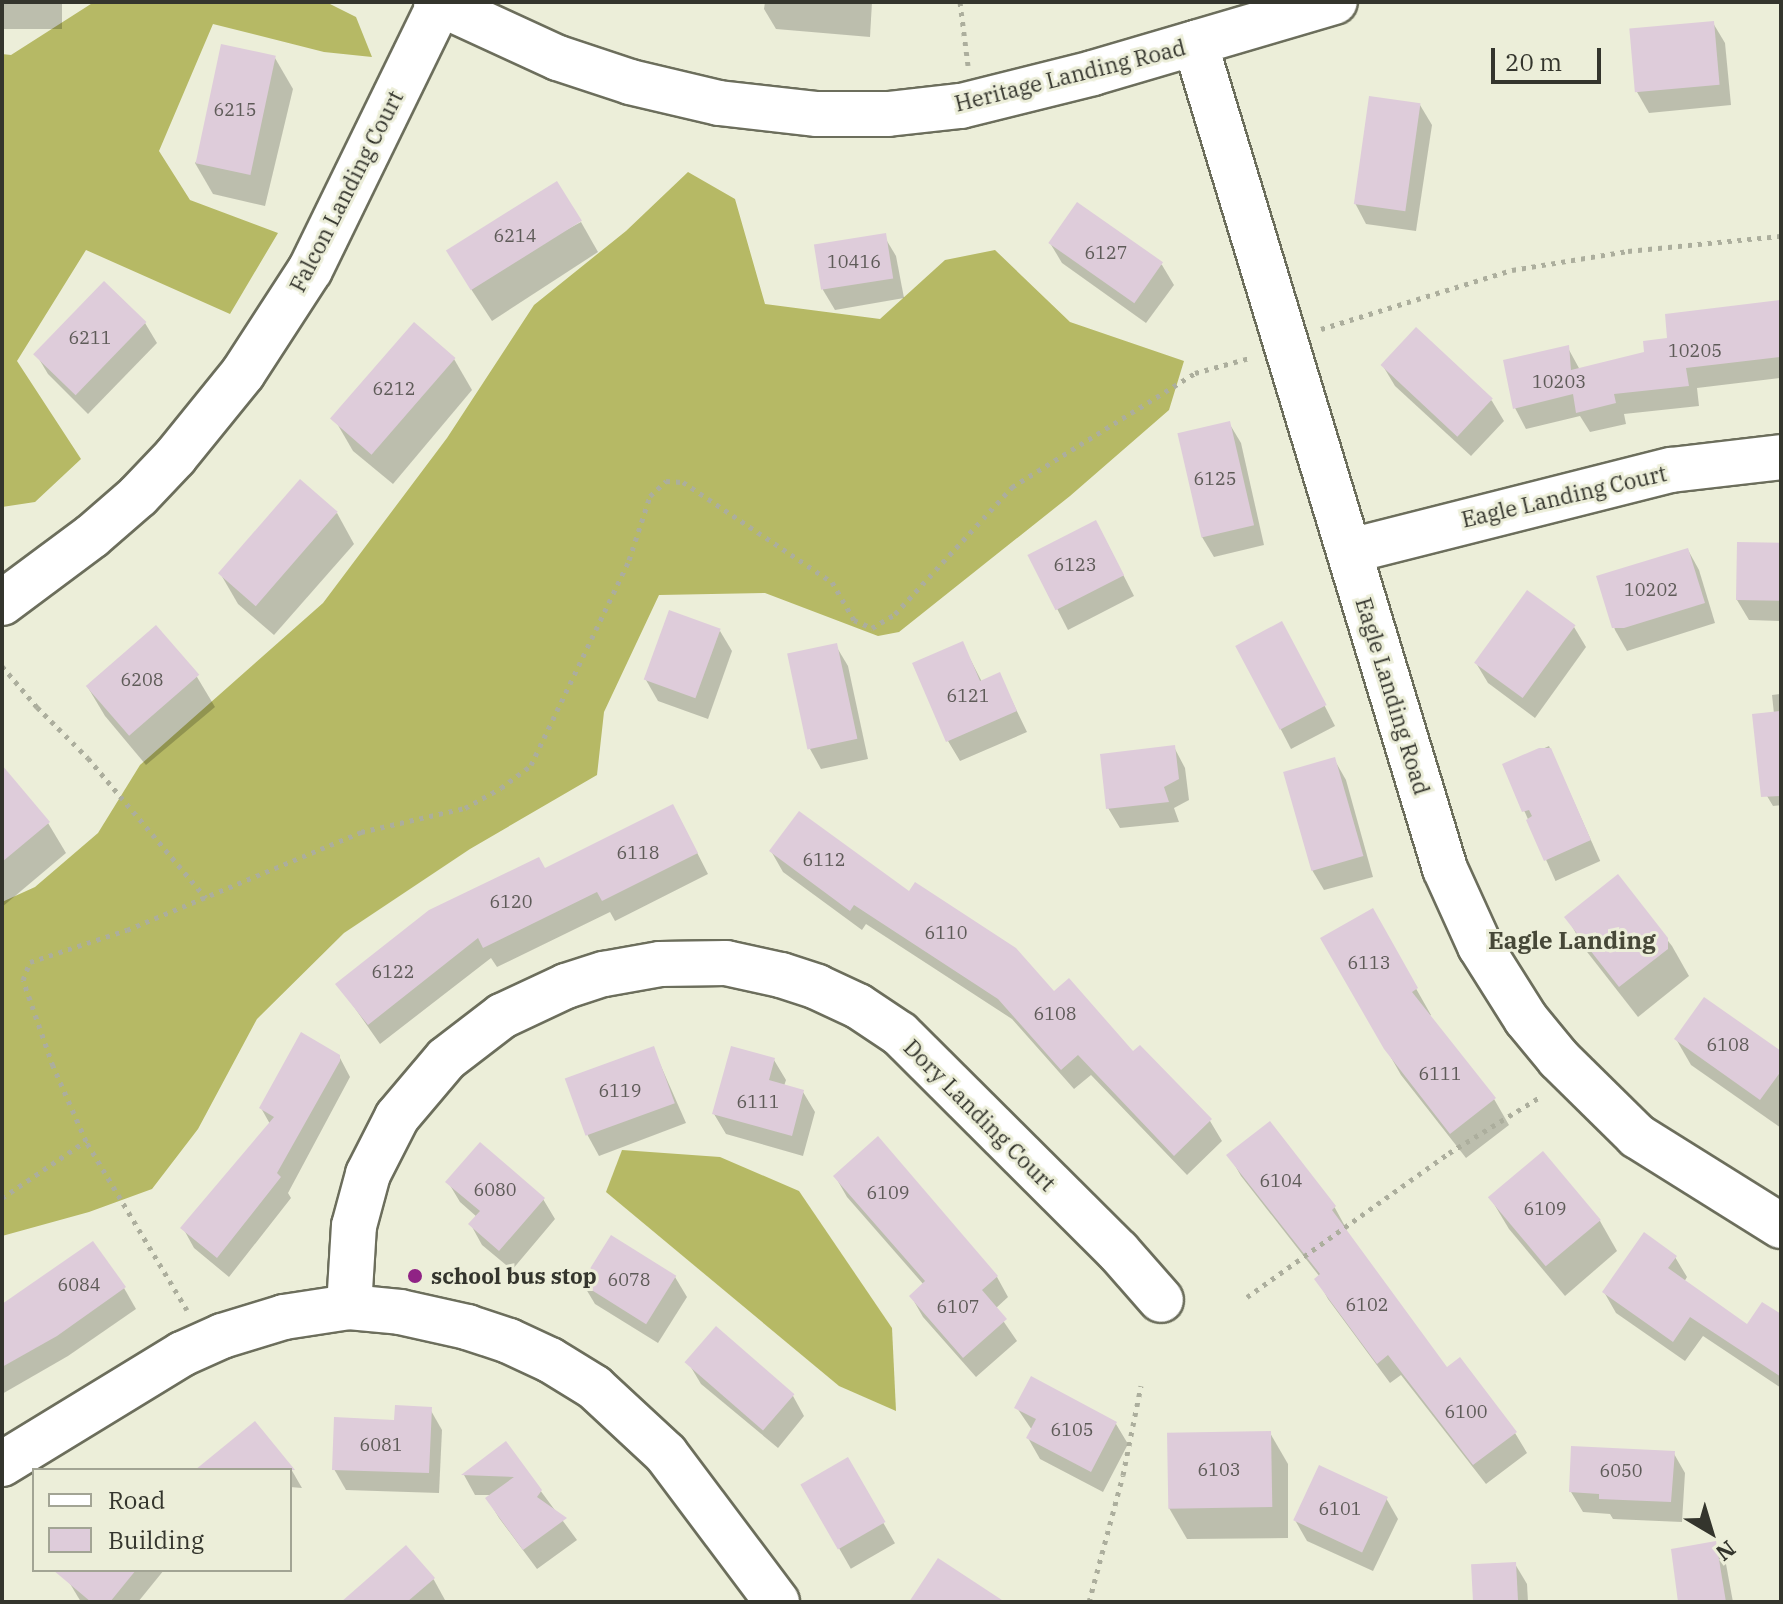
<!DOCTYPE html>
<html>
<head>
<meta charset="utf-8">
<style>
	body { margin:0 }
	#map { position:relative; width:1783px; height:1604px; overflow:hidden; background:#eceed9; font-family:"IBM Plex Serif",serif }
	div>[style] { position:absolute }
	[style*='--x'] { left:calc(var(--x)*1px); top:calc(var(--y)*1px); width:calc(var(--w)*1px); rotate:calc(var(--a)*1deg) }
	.forest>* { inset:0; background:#b6b965 }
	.shadow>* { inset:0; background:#0003; transform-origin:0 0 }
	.building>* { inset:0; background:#deccda; transform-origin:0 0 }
	.path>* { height:5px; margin-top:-2.5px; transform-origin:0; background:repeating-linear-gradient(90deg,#acae9d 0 4px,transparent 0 10px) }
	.roads { filter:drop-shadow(2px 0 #6c6e5c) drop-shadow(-2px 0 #6c6e5c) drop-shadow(0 2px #6c6e5c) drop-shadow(0 -2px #6c6e5c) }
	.minor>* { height:44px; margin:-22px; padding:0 22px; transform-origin:22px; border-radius:22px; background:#fff }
	.tertiary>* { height:44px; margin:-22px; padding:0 22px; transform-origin:22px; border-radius:22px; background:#fff }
	.dots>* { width:22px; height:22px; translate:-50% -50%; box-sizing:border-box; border:4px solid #eceed9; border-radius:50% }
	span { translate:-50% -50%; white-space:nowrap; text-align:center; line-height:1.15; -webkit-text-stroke:6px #eceed9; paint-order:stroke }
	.number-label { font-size:18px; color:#5e5b58 }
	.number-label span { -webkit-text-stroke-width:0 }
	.street-label { font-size:22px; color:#34352d }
	.poi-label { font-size:22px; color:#34352d; font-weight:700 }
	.left { translate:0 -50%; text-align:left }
	.neighbourhood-label { font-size:24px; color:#474838; font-weight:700 }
	.frame { position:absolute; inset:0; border:4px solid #34352d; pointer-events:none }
	.legend { position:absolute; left:32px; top:1468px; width:260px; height:104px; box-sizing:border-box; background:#eceed9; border:2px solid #a2a494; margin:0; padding:10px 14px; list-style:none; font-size:24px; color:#34352d }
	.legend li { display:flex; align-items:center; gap:16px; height:40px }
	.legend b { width:40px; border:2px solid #a2a494 }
	.north { position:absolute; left:1671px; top:1492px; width:80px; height:80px; -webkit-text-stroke:6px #eceed9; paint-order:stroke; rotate:142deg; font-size:22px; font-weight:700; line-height:32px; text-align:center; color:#34352d }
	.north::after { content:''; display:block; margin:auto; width:28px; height:36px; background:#34352d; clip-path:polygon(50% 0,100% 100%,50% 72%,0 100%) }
	.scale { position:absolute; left:1491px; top:48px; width:110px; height:36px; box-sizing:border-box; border:4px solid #34352d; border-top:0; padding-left:10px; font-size:24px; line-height:28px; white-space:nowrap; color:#34352d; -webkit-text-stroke:6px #eceed9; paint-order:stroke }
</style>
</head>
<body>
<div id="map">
	<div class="forest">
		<div style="clip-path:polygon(94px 2px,326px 2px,356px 17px,372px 57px,324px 52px,213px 24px,159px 151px,190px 200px,278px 233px,230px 314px,86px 250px,17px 361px,81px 459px,35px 502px,2px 507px,2px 54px,11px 55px)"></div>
		<div style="clip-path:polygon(688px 172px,735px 199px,765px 304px,880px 319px,945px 260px,995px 250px,1070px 322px,1184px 361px,1169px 410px,1070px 496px,899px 632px,878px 636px,765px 593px,659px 595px,604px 712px,597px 775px,470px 849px,344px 933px,257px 1019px,198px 1129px,152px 1189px,89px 1212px,2px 1236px,2px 902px,35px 887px,98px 833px,140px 765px,323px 603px,447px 438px,534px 305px,626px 231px)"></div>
		<div style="clip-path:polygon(622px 1150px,720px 1157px,799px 1191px,892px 1328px,896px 1411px,839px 1386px,606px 1192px)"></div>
	</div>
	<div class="shadow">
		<div style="left:2px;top:2px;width:60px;height:27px"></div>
		<div style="clip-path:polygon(765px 2px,872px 2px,870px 37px,776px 29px,764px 9px)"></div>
		<div style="clip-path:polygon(1713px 23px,1725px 43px,1731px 105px,1649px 113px,1637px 92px)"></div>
		<div style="clip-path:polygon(275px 58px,293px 89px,265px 206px,213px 194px,195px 163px)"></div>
		<div style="clip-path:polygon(1420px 105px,1432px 125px,1416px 231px,1366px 224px,1355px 203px)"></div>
		<div style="clip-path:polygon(1078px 204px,1162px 265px,1174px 285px,1146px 323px,1062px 263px,1050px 243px)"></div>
		<div style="clip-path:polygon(581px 222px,598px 252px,492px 321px,467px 283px)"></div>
		<div style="clip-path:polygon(884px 236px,896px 256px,904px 298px,835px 310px,823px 290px,817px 247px)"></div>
		<div style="clip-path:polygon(1781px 320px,1781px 378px,1697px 388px,1699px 406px,1624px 414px,1626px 424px,1590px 432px,1580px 416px,1526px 429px,1515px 408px,1568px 348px,1580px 370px)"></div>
		<div style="clip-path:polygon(145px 323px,157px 343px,88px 414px,48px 374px,36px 354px)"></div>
		<div style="clip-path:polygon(1416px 330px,1492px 401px,1504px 421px,1471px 456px,1395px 386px,1383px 366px)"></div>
		<div style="clip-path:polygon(454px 359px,472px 390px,393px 484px,353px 451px,335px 420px)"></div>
		<div style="clip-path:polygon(1229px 423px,1241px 443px,1264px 545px,1214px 557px,1202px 537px)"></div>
		<div style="clip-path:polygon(337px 513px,354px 544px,274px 635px,238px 604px,220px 573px)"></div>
		<div style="clip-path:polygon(1107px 543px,1134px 596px,1068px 630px,1030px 556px)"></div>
		<div style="clip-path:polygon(1781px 545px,1781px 621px,1749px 620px,1737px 600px)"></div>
		<div style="clip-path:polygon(1688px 550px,1699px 570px,1715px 623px,1627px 651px,1615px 630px,1599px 578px)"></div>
		<div style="clip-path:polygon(156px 627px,197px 677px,215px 707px,146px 765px,105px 716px,87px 686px)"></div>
		<div style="clip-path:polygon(1574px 627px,1586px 647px,1535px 718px,1488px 683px,1476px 663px)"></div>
		<div style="clip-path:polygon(720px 631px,732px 651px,708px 719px,658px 701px,646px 680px)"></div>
		<div style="clip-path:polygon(962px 643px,982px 682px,999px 674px,1027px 732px,960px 761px,948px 741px)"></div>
		<div style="clip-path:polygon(1293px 644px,1335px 726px,1291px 749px,1238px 647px)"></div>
		<div style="clip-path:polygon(836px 646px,848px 666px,868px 759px,821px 769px,810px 749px)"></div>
		<div style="clip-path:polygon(1781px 694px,1781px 805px,1773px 806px,1761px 786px,1774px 714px,1772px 695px)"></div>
		<div style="left:1549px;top:746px;width:126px;height:49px;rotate:66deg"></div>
		<div style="clip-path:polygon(1174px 747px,1185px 768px,1189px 800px,1174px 808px,1179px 822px,1120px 828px,1108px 808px)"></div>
		<div style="clip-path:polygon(1334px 759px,1346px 780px,1373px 877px,1324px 890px,1312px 870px)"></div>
		<div style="clip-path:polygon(2px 785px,48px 823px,66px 853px,2px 907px)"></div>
		<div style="clip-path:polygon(684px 827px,708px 874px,615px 921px,610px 912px,497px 967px,491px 958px,380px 1044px,338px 984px,545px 870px)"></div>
		<div style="clip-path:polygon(771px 851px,910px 894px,1054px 994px,1133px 1054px,1210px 1121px,1222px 1141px,1187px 1175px,1091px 1075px,1074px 1089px,1012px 1019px,866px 924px,862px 930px,783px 872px)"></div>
		<div style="clip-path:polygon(1618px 877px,1672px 946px,1689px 976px,1638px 1017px,1584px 948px,1567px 917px)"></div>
		<div style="clip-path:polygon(1372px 911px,1431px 1015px,1429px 1016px,1494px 1099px,1509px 1125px,1466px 1158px,1401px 1075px,1323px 938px)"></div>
		<div style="clip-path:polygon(1676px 1039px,1781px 1054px,1781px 1128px,1691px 1065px)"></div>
		<div style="clip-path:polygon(653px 1048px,686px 1123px,599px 1156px,588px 1136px,567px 1081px)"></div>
		<div style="clip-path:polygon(339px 1056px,350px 1077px,288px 1193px,291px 1198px,229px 1277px,194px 1248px,183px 1228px,270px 1124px,261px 1108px)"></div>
		<div style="clip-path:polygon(774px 1060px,786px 1080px,784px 1086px,803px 1092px,815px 1112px,803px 1156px,726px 1134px,714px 1114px)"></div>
		<div style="clip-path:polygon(1269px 1124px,1335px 1208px,1346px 1228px,1344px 1230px,1447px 1370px,1515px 1433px,1527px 1453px,1486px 1484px,1401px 1375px,1390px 1383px,1328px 1299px,1317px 1279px,1320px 1277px,1241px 1176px,1229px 1155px)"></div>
		<div style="clip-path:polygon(835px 1176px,997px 1277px,1008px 1297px,995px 1309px,1017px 1341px,976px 1377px,923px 1317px,911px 1296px,924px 1285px,847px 1197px)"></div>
		<div style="clip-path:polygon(448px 1182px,543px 1199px,555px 1219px,512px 1270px,482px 1245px,471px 1225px,477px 1217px,460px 1202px)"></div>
		<div style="clip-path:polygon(1491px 1199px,1600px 1221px,1617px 1251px,1565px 1296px,1509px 1229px)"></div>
		<div style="clip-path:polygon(1675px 1257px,1687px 1277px,1684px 1282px,1748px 1327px,1781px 1317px,1781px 1388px,1703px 1336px,1685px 1361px,1616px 1313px,1604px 1292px)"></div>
		<div style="clip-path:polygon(675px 1277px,687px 1297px,658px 1343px,595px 1304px,583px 1284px)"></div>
		<div style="clip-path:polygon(124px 1288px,136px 1309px,68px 1356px,2px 1394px,2px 1310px)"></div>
		<div style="clip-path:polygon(689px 1364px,793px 1396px,804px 1416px,778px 1448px,701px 1384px)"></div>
		<div style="clip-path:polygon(1017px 1408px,1116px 1424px,1128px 1444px,1103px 1492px,1040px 1459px,1028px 1438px,1032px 1430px)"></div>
		<div style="clip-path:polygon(430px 1409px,442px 1430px,439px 1493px,346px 1490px,334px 1469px,396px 1422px)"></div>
		<div style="clip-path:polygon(1270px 1433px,1288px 1464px,1288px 1538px,1187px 1539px,1169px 1508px)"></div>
		<div style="clip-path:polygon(506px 1444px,577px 1540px,537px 1569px,499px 1518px,487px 1498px,492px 1495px,475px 1495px,464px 1475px)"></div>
		<div style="clip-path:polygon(1673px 1452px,1685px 1473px,1682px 1522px,1613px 1519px,1610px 1514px,1583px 1512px,1571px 1492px)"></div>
		<div style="left:847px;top:1460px;width:96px;height:51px;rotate:60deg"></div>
		<div style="clip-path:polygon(291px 1469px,302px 1488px,290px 1487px,290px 1470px,199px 1470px)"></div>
		<div style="clip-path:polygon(1386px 1498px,1398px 1519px,1373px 1571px,1307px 1541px,1295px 1520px)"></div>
		<div style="clip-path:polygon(1715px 1543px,1726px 1564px,1733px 1602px,1681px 1602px)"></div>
		<div style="clip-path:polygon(406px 1548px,434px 1580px,445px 1600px,344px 1602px)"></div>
		<div style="clip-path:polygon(1515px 1564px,1527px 1584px,1528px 1602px,1474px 1602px)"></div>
		<div style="clip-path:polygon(78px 1570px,164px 1570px,138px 1602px,81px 1602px,69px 1582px)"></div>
	</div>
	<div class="building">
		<div style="left:1714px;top:21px;width:64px;height:85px;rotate:85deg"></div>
		<div style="left:221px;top:44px;width:56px;height:122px;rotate:12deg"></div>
		<div style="left:1369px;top:96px;width:52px;height:109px;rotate:8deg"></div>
		<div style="left:557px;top:181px;width:47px;height:131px;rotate:58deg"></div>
		<div style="left:1077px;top:202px;width:105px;height:50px;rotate:35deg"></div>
		<div style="left:886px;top:233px;width:46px;height:73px;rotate:81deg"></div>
		<div style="left:104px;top:281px;width:59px;height:102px;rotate:44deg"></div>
		<div style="clip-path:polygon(1781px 300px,1781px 357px,1686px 368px,1689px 386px,1614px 394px,1616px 403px,1576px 413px,1573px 394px,1513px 409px,1503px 360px,1569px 345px,1571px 370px,1644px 352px,1643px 341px,1667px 338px,1665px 314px)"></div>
		<div style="left:414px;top:322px;width:55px;height:128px;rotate:41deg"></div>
		<div style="left:1416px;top:327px;width:105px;height:52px;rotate:43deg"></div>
		<div style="left:1230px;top:421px;width:107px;height:54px;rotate:77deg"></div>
		<div style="left:300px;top:479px;width:50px;height:125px;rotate:41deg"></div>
		<div style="left:1096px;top:520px;width:62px;height:77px;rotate:63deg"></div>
		<div style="left:1737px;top:542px;width:44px;height:58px;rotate:1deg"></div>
		<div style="clip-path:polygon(1688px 548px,1705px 603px,1624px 628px,1612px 628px,1596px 576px)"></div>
		<div style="left:1527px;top:590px;width:60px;height:90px;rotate:36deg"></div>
		<div style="left:669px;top:610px;width:55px;height:74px;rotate:20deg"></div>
		<div style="left:1282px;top:621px;width:95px;height:53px;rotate:62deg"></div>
		<div style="left:156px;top:625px;width:66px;height:93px;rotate:49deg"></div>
		<div style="clip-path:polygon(963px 641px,980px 681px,1000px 672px,1017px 711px,946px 742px,912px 663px)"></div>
		<div style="left:837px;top:643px;width:98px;height:51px;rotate:78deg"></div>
		<div style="clip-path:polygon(1781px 711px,1781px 796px,1761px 797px,1752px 714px)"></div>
		<div style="clip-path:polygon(1175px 745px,1179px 779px,1164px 787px,1169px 802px,1106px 809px,1100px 754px)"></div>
		<div style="clip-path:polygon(1539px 748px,1551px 748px,1591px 840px,1544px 861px,1526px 820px,1532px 816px,1529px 810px,1522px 812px,1502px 764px)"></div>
		<div style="left:1335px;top:757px;width:103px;height:54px;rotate:74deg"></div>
		<div style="clip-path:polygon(2px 765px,50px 822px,2px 862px)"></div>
		<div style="clip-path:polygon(673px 804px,698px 853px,602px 901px,597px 892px,483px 948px,478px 938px,368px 1025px,335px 984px,429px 910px,539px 857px,545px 868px)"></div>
		<div style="clip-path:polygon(799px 811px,909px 891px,915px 882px,1016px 948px,1054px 991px,1069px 978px,1133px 1051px,1140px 1045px,1212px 1119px,1174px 1156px,1078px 1055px,1061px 1070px,998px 999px,854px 905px,850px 911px,769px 851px)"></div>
		<div style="clip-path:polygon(1618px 874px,1668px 938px,1668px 949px,1619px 987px,1564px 917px)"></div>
		<div style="clip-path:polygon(1373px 908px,1418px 988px,1412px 992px,1496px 1098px,1450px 1134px,1384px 1049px,1320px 938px)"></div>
		<div style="clip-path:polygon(1704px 997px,1781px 1051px,1781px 1071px,1760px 1100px,1674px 1039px)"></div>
		<div style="clip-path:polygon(301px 1032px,340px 1055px,340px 1061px,277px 1173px,281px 1177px,217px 1258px,180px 1228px,274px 1117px,259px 1108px)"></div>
		<div style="left:654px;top:1046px;width:61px;height:95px;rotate:70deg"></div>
		<div style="clip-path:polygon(731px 1046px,775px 1058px,769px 1080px,804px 1090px,792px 1136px,712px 1114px)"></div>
		<div style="clip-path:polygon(1270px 1121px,1336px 1206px,1332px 1210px,1447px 1367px,1460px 1357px,1517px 1432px,1473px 1465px,1388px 1355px,1377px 1364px,1314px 1279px,1320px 1274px,1226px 1155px)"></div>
		<div style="clip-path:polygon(878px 1136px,998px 1276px,982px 1290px,1007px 1319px,963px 1358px,909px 1296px,925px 1281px,833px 1176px)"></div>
		<div style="clip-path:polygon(480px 1142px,545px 1198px,499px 1251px,468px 1224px,480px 1211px,445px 1182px)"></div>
		<div style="left:1543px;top:1151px;width:90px;height:72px;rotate:50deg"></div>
		<div style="clip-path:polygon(1644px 1232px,1677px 1256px,1668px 1268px,1747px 1324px,1762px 1302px,1781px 1314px,1781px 1377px,1690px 1317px,1673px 1342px,1602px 1292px)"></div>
		<div style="left:611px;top:1235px;width:77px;height:57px;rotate:32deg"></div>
		<div style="clip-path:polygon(93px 1241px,126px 1287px,57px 1336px,2px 1367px,2px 1304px)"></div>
		<div style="left:716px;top:1326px;width:104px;height:48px;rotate:41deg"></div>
		<div style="clip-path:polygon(1031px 1376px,1117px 1422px,1091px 1472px,1026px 1438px,1036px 1419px,1014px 1408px)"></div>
		<div style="clip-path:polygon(395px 1405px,432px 1407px,429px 1473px,332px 1470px,334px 1417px,394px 1420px)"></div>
		<div style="clip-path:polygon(255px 1421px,295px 1470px,195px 1470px)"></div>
		<div style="left:1271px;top:1431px;width:76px;height:104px;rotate:89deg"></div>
		<div style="clip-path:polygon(506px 1441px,542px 1490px,537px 1497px,567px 1518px,523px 1550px,485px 1498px,514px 1477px,461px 1475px)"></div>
		<div style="clip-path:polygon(1571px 1446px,1675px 1451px,1671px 1502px,1599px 1499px,1599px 1494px,1569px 1492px)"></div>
		<div style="left:848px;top:1457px;width:75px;height:55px;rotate:60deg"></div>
		<div style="left:1319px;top:1465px;width:76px;height:61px;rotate:25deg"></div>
		<div style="clip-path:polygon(1716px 1541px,1726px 1602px,1678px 1602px,1671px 1549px)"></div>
		<div style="clip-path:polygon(406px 1545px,435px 1578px,407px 1602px,341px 1602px)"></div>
		<div style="clip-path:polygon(938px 1558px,1005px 1602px,909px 1602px)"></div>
		<div style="left:1516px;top:1562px;width:40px;height:45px;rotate:87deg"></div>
		<div style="clip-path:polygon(53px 1570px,136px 1570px,110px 1602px,91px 1602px)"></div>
	</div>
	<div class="path">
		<div style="--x:960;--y:2;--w:64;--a:82.8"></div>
		<div style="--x:1321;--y:329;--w:200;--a:-17.2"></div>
		<div style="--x:1512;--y:270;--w:118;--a:-9.3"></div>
		<div style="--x:1628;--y:251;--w:154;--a:-5.6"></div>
		<div style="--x:2;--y:666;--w:54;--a:49.5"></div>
		<div style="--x:37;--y:707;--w:72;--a:45"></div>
		<div style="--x:88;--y:758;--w:183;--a:49.9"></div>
		<div style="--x:2;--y:1198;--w:102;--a:-34.2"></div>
		<div style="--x:1247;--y:1297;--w:248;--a:-35.5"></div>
		<div style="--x:1449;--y:1153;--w:107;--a:-31.6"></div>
		<div style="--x:187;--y:1310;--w:197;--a:-120.9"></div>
		<div style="--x:86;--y:1141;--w:82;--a:-113.7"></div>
		<div style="--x:53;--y:1066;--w:91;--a:-109.2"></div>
		<div style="--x:23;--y:980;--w:19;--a:-69"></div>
		<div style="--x:30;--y:962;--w:102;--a:-18.3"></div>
		<div style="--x:127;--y:930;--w:254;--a:-22.7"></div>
		<div style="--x:361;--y:832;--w:107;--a:-13"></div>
		<div style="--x:465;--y:808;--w:41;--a:-29.1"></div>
		<div style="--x:501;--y:788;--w:38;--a:-37"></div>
		<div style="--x:531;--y:765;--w:227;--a:-64.4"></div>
		<div style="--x:629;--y:560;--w:67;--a:-71.8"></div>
		<div style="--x:650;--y:496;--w:22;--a:-43"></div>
		<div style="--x:666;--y:481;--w:17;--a:3"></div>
		<div style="--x:683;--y:482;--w:179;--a:33.9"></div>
		<div style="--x:832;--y:582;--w:44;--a:59.9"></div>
		<div style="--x:854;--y:620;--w:20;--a:24"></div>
		<div style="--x:872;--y:628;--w:27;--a:-31"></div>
		<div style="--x:895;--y:614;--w:173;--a:-47.3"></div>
		<div style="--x:1012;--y:487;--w:216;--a:-31.9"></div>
		<div style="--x:1195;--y:373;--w:56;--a:-15.5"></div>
		<div style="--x:1089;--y:1602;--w:131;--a:-75"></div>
		<div style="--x:1123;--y:1475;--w:91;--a:-78.6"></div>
	</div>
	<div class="roads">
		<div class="minor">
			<div style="--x:436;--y:2;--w:134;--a:24.7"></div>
			<div style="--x:558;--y:58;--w:76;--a:18.4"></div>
			<div style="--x:630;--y:82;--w:91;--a:13.3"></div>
			<div style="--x:719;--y:103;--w:99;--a:6.4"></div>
			<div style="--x:817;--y:114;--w:71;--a:0"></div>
			<div style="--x:888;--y:114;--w:73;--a:-6.3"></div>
			<div style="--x:961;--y:106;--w:136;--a:-14"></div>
			<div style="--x:1093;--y:73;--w:252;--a:-16.4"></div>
			<div style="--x:1195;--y:43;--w:863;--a:73.16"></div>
			<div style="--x:1445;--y:869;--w:85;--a:65.6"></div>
			<div style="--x:1480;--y:946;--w:86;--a:57.8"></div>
			<div style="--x:1526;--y:1019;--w:52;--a:50.5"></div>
			<div style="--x:1559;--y:1059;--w:110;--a:44.6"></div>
			<div style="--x:1637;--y:1136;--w:170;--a:32"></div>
			<div style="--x:1350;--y:551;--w:331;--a:-14.2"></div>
			<div style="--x:1671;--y:470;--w:111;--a:-6.7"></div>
			<div style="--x:2;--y:603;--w:112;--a:-36.7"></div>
			<div style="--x:92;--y:536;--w:61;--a:-41"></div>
			<div style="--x:138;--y:496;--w:54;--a:-46.5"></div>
			<div style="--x:175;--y:457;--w:108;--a:-51"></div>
			<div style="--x:243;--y:373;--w:123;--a:-57"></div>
			<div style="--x:310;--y:270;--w:296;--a:-64"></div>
			<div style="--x:349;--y:1307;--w:81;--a:-86.5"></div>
			<div style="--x:354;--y:1226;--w:54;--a:-74.9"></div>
			<div style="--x:368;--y:1174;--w:64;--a:-63"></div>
			<div style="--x:397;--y:1117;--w:76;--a:-49.8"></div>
			<div style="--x:446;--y:1059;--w:71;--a:-37.5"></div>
			<div style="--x:502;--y:1016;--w:71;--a:-25.1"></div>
			<div style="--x:566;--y:986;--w:40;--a:-18"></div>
			<div style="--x:604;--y:974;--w:57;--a:-10.1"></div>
			<div style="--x:660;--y:964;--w:66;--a:-0.9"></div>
			<div style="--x:726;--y:963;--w:56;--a:12.3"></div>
			<div style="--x:781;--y:975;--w:38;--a:18"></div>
			<div style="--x:817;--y:987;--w:45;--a:24.9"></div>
			<div style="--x:858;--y:1006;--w:50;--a:33.7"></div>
			<div style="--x:900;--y:1034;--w:308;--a:44.9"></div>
			<div style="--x:1118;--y:1251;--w:65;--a:48.7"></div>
		</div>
		<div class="tertiary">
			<div style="--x:2;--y:1464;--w:211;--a:-31.4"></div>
			<div style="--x:182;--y:1354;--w:44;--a:-24.2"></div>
			<div style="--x:222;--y:1336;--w:65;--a:-17"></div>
			<div style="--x:284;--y:1317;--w:66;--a:-8.7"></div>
			<div style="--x:349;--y:1307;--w:51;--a:5.6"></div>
			<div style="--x:400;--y:1312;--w:69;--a:12.6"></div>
			<div style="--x:467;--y:1327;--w:44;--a:18.4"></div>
			<div style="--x:509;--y:1341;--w:45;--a:24.9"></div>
			<div style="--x:550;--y:1360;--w:52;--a:31.5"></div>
			<div style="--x:594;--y:1387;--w:98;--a:42.9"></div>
			<div style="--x:666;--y:1454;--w:185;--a:53.1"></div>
		</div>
	</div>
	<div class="dots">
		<div style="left:415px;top:1276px;background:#902385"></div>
	</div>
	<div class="number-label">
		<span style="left:235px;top:110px">6215</span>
		<span style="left:515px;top:236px">6214</span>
		<span style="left:1106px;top:253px">6127</span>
		<span style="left:854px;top:262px">10416</span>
		<span style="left:90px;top:338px">6211</span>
		<span style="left:1695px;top:351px">10205</span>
		<span style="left:1559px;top:382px">10203</span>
		<span style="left:394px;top:389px">6212</span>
		<span style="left:1215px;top:479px">6125</span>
		<span style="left:1075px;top:565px">6123</span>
		<span style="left:1651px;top:590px">10202</span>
		<span style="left:142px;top:680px">6208</span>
		<span style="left:968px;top:696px">6121</span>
		<span style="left:638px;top:853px">6118</span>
		<span style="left:824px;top:860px">6112</span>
		<span style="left:511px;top:902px">6120</span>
		<span style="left:946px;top:933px">6110</span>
		<span style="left:1369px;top:963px">6113</span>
		<span style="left:393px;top:972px">6122</span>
		<span style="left:1055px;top:1014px">6108</span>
		<span style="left:1728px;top:1045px">6108</span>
		<span style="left:1440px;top:1074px">6111</span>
		<span style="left:620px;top:1091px">6119</span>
		<span style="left:758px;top:1102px">6111</span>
		<span style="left:1281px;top:1181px">6104</span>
		<span style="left:495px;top:1190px">6080</span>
		<span style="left:888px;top:1193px">6109</span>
		<span style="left:1545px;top:1209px">6109</span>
		<span style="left:629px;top:1280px">6078</span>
		<span style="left:79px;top:1285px">6084</span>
		<span style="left:1367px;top:1305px">6102</span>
		<span style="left:958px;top:1307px">6107</span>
		<span style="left:1466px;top:1412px">6100</span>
		<span style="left:1072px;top:1430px">6105</span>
		<span style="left:381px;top:1445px">6081</span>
		<span style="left:1219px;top:1470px">6103</span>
		<span style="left:1621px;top:1471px">6050</span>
		<span style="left:1340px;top:1509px">6101</span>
	</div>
	<div class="street-label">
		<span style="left:1070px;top:75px;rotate:-14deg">Heritage Landing Road</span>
		<span style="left:346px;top:191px;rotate:-63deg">Falcon Landing Court</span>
		<span style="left:1564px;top:496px;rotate:-13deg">Eagle Landing Court</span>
		<span style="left:1393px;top:696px;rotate:73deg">Eagle Landing Road</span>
		<span style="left:980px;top:1115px;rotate:45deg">Dory Landing Court</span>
	</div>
	<div class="poi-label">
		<span class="left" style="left:431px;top:1276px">school bus stop</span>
	</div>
	<div class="neighbourhood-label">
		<span style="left:1572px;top:941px">Eagle Landing</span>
	</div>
	<div class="frame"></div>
	<ul class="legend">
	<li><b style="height:10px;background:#fff"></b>Road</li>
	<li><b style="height:22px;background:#deccda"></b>Building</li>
	</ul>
	<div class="north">N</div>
	<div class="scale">20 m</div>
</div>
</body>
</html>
